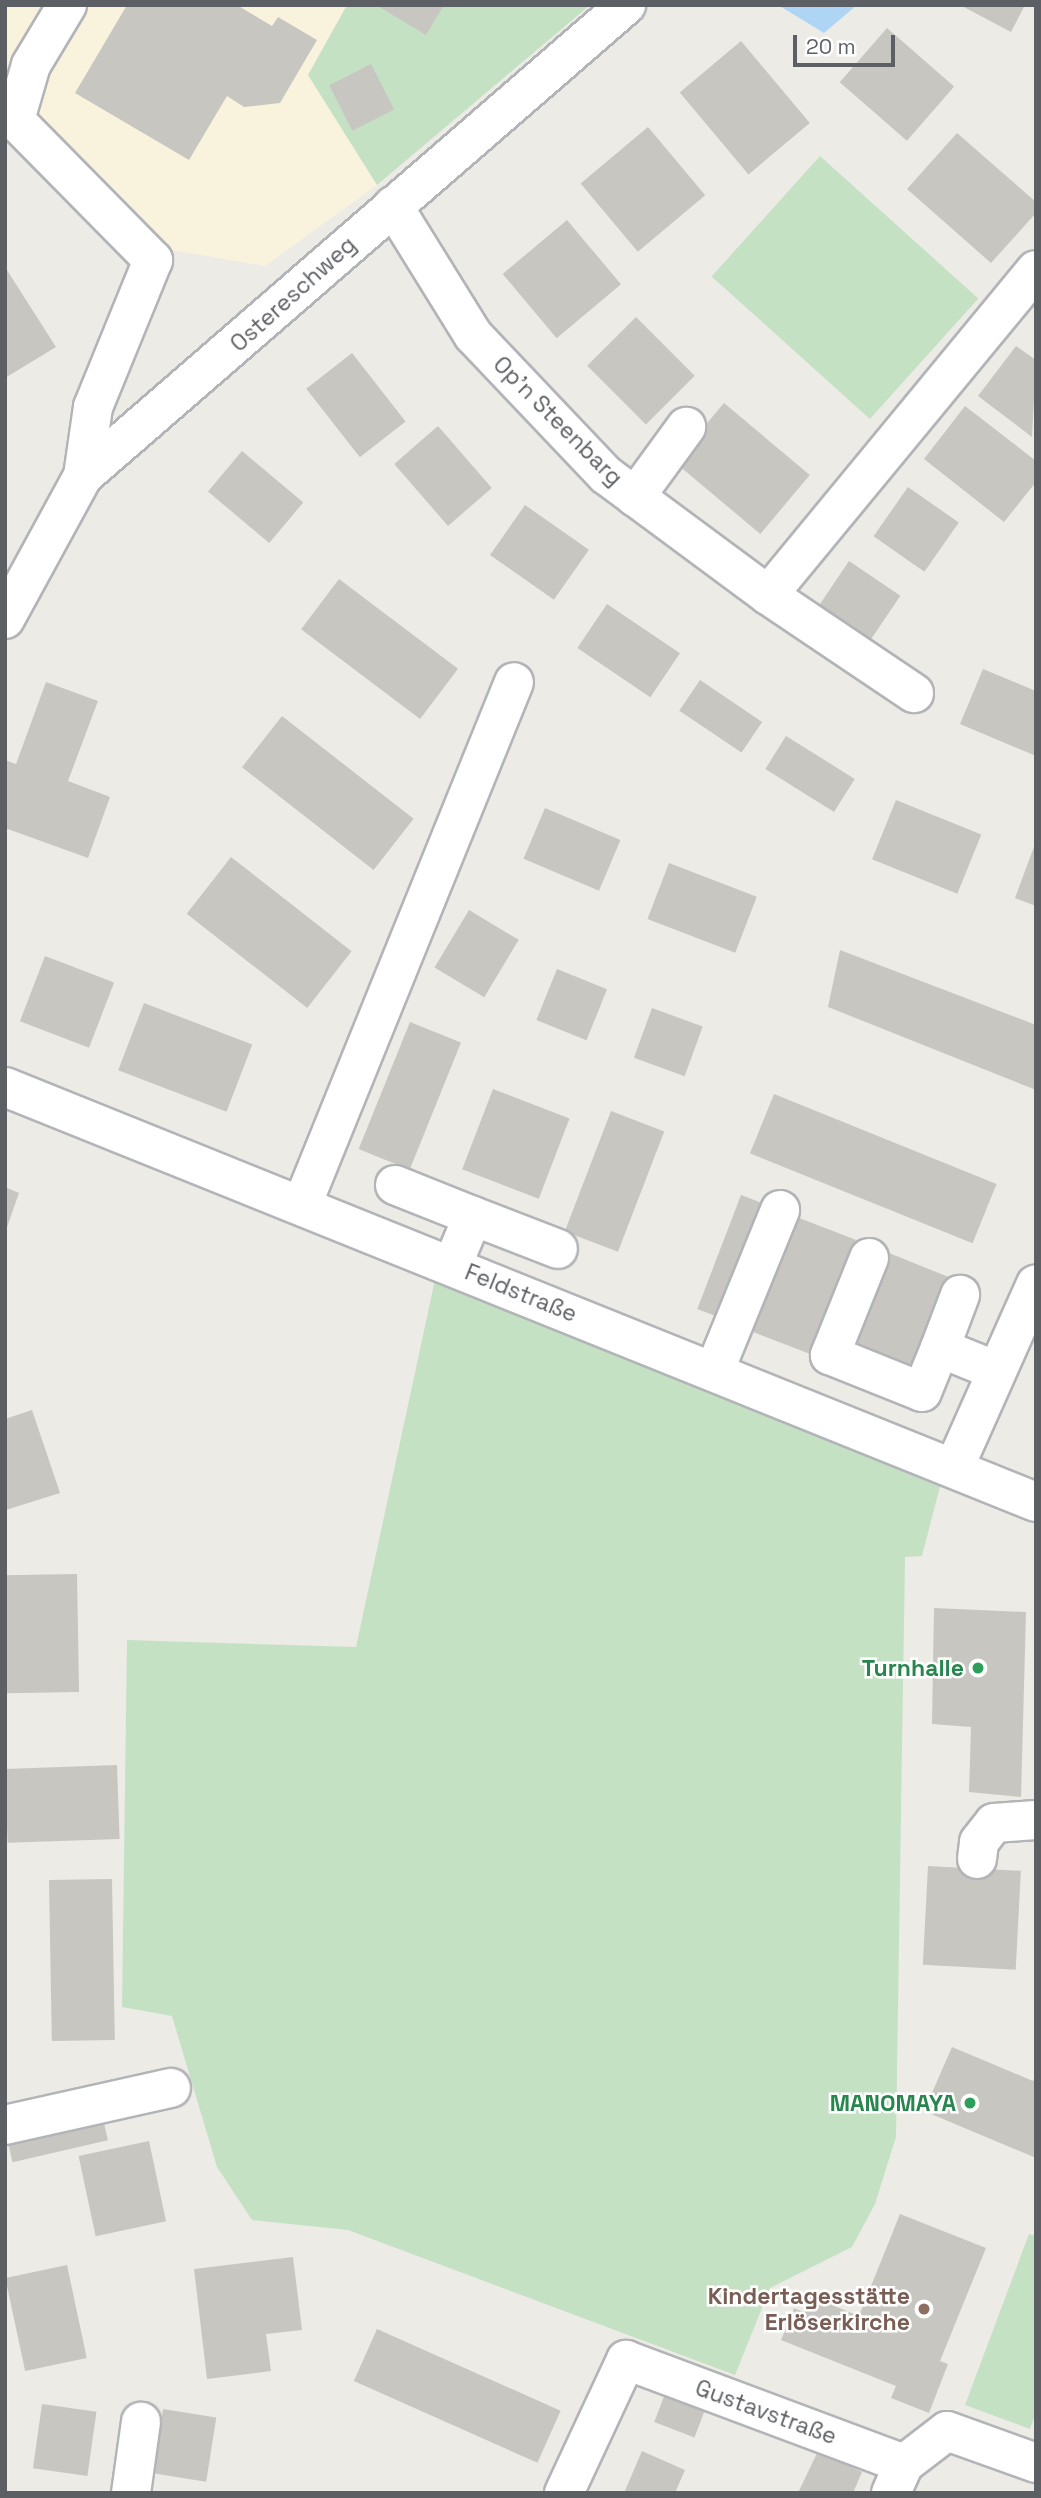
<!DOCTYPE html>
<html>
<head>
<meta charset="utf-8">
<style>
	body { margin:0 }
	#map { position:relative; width:1041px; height:2498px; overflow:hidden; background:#edebe5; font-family:"Space Grotesk",sans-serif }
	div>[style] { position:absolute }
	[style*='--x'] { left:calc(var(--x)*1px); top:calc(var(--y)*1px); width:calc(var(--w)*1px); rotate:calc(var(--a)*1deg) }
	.commercial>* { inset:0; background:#f9f3dd }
	.green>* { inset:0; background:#c4e1c4; transform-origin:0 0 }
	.water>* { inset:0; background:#aed5f4 }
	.building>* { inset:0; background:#c8c6c1; transform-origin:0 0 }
	.roads { filter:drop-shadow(2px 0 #b2b4b8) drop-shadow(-2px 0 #b2b4b8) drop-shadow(0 2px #b2b4b8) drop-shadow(0 -2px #b2b4b8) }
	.minor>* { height:38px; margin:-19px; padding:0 19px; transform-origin:19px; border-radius:19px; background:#fff }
	.dots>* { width:19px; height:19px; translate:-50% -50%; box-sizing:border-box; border:4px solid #fff; border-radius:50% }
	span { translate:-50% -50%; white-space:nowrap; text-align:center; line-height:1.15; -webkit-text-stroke:5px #fff; paint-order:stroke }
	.street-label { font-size:23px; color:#5c5f63 }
	.leisure-label { font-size:23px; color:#27864d; font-weight:700 }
	.right { translate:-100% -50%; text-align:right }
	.education-label { font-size:23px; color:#785e54; font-weight:700 }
	.frame { position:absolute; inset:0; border:7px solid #5c5f63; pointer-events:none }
	.scale { position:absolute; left:793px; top:35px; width:102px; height:32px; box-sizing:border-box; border:4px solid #5c5f63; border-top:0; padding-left:9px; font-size:21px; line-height:24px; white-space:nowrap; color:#5c5f63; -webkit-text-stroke:5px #fff; paint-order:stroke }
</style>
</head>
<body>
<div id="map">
	<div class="commercial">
		<div style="clip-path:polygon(5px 5px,347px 5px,308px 75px,377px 185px,265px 266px,166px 249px,5px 95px)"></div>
	</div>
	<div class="green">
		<div style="clip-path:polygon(347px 5px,590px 5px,377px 185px,308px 75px)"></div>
		<div style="left:820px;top:156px;width:213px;height:162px;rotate:42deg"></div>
		<div style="clip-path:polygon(439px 1261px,944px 1471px,922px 1556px,905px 1557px,896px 2137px,875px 2204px,852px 2247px,770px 2288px,735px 2375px,348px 2230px,252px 2220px,217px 2167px,172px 2016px,122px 2007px,127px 1640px,356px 1647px)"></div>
		<div style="clip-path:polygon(1029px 2234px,1036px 2236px,1036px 2412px,1030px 2429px,965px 2405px)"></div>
	</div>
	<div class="water">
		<div style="clip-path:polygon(778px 5px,857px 5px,824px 33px)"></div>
	</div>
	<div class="building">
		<div style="clip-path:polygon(127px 5px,237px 5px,272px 26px,278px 17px,317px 40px,280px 103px,244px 107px,227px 96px,189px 160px,75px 93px)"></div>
		<div style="clip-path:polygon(376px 5px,444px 5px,426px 35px)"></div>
		<div style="clip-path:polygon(960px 5px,1025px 5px,1011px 32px)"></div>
		<div style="left:887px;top:28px;width:89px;height:72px;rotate:41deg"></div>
		<div style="left:741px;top:41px;width:107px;height:80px;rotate:50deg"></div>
		<div style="left:371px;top:64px;width:51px;height:47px;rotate:63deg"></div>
		<div style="left:648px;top:127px;width:89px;height:88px;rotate:50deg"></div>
		<div style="clip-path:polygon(957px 133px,1036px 202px,1036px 213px,991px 263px,907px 189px)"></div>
		<div style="left:567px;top:220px;width:84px;height:84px;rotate:50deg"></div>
		<div style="clip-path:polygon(5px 267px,56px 347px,5px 378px)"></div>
		<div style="left:636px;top:317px;width:83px;height:69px;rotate:45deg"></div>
		<div style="clip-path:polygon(1016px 346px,1036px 360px,1032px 437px,978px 396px)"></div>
		<div style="left:352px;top:353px;width:87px;height:58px;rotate:52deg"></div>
		<div style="left:724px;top:403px;width:112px;height:77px;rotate:40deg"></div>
		<div style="clip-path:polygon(965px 406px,1036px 461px,1036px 482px,1004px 522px,924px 459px)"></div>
		<div style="left:438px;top:426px;width:82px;height:58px;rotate:49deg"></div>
		<div style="left:242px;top:451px;width:80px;height:53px;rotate:40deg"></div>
		<div style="left:908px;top:487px;width:62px;height:60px;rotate:35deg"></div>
		<div style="left:525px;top:505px;width:78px;height:61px;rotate:35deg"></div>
		<div style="left:849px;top:561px;width:62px;height:59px;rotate:34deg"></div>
		<div style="left:339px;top:579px;width:149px;height:63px;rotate:37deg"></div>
		<div style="left:607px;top:604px;width:88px;height:53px;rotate:34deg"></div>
		<div style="clip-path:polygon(983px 669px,1036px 691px,1036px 756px,960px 724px)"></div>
		<div style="left:700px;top:680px;width:75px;height:37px;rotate:34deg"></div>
		<div style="clip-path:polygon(46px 682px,98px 701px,68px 781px,110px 797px,88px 858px,5px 828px,5px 760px,16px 764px)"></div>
		<div style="left:282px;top:716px;width:167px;height:65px;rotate:38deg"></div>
		<div style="left:786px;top:736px;width:81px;height:39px;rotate:32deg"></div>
		<div style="left:896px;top:800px;width:92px;height:64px;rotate:22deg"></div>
		<div style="left:545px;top:808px;width:82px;height:55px;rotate:23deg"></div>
		<div style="clip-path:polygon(1035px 844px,1036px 844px,1036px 906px,1015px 898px)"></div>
		<div style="left:231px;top:857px;width:153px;height:72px;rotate:38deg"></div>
		<div style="left:669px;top:863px;width:94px;height:60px;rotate:21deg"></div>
		<div style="left:469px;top:910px;width:58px;height:67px;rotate:31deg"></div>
		<div style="clip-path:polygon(840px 950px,1036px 1025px,1036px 1090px,828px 1007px)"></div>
		<div style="left:45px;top:956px;width:74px;height:70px;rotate:21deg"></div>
		<div style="left:557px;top:969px;width:54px;height:55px;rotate:22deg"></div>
		<div style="left:144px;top:1003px;width:116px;height:72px;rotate:21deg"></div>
		<div style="left:652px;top:1008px;width:54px;height:53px;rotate:20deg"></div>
		<div style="left:410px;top:1022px;width:55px;height:137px;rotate:22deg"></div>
		<div style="left:493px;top:1089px;width:82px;height:86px;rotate:21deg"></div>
		<div style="left:774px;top:1094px;width:240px;height:64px;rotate:22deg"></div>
		<div style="left:611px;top:1111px;width:57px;height:129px;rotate:21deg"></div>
		<div style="clip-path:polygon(5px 1187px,19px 1193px,6px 1230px,5px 1230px)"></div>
		<div style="left:741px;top:1195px;width:26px;height:122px;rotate:21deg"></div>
		<div style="left:794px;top:1216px;width:66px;height:123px;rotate:21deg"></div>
		<div style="left:889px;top:1253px;width:67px;height:108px;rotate:22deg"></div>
		<div style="clip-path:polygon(32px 1410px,60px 1493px,6px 1510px,5px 1419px)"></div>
		<div style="left:77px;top:1574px;width:118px;height:72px;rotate:89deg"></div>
		<div style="clip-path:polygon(934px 1608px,1026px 1612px,1021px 1797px,969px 1792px,971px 1727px,932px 1724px)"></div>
		<div style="left:117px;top:1765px;width:74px;height:112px;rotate:88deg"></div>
		<div style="left:928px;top:1866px;width:93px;height:99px;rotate:3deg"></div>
		<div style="left:112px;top:1879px;width:161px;height:63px;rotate:89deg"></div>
		<div style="clip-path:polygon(952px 2047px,1033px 2081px,1036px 2075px,1036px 2158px,924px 2111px)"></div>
		<div style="left:101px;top:2110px;width:31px;height:98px;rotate:77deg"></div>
		<div style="left:149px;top:2141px;width:82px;height:72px;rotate:78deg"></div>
		<div style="clip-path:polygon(900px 2214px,986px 2248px,940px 2361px,948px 2364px,929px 2413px,891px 2398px,896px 2386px,781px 2340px,794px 2308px,803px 2312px,810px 2296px,859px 2316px)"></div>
		<div style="clip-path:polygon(293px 2257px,302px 2330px,266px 2334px,271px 2371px,207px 2379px,194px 2269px)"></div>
		<div style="left:67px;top:2265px;width:95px;height:63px;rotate:78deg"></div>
		<div style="left:377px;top:2329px;width:201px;height:57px;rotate:24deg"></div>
		<div style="left:665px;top:2394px;width:43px;height:30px;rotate:21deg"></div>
		<div style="left:42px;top:2404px;width:55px;height:65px;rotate:8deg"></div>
		<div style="left:163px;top:2409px;width:54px;height:65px;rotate:9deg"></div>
		<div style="clip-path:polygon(642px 2451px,685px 2470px,675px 2493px,624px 2493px)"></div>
		<div style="clip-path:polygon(818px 2451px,862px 2472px,853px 2493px,798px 2493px)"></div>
	</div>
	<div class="roads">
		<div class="minor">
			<div style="--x:5;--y:110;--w:211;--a:45.4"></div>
			<div style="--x:153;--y:260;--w:159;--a:112.2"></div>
			<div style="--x:93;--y:407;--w:70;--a:98.2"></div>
			<div style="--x:15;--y:120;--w:57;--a:-73.8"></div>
			<div style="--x:31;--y:65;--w:70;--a:-59"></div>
			<div style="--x:393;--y:206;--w:152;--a:58.2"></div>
			<div style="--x:473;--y:335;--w:193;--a:46.5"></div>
			<div style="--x:606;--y:475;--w:202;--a:36.5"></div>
			<div style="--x:768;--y:595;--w:421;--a:-50.5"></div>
			<div style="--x:635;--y:497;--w:87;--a:-53.9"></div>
			<div style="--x:768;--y:595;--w:176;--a:33.9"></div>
			<div style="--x:5;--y:619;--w:163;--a:-61.4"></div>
			<div style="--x:83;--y:476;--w:719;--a:-40.94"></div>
			<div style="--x:5;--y:1087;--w:1111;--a:21.93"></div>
			<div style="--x:395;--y:1185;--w:84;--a:21.7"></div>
			<div style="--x:302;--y:1205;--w:564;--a:-67.93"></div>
			<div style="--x:869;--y:1258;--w:105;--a:111.9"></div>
			<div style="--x:830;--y:1355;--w:99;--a:21.9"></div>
			<div style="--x:922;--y:1392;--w:48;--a:-67.8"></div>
			<div style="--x:940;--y:1348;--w:61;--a:22"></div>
			<div style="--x:452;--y:1266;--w:54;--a:-67.2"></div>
			<div style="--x:473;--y:1216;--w:91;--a:21.2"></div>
			<div style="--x:940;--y:1348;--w:57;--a:-69.3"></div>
			<div style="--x:714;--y:1372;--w:175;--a:-67.8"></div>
			<div style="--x:954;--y:1468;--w:201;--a:-66"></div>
			<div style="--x:977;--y:1859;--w:17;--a:-83"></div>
			<div style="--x:979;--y:1842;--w:24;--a:-52"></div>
			<div style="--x:994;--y:1823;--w:42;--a:-4.1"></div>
			<div style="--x:5;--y:2125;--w:170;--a:-12.6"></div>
			<div style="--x:131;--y:2493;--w:72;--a:-82"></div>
			<div style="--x:564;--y:2493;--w:147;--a:-65"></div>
			<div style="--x:626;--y:2360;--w:297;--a:20.5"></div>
			<div style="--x:891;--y:2493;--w:32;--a:-66"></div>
			<div style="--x:904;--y:2464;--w:54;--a:-37.5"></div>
			<div style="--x:947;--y:2431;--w:95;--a:19.8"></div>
		</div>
	</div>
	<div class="dots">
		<div style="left:978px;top:1668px;background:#2e9e5b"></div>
		<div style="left:970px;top:2103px;background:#2e9e5b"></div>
		<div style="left:924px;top:2309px;background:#8d6e63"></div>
	</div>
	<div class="street-label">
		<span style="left:293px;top:294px;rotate:-42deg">Ostereschweg</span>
		<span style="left:558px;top:421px;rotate:45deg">Op'n Steenbarg</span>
		<span style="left:521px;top:1293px;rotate:22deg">Feldstraße</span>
		<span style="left:766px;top:2412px;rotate:20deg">Gustavstraße</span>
	</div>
	<div class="leisure-label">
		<span class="right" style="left:964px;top:1668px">Turnhalle</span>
		<span class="right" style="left:956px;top:2103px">MANOMAYA</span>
	</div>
	<div class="education-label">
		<span class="right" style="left:910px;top:2309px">Kindertagesstätte<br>Erlöserkirche</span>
	</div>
	<div class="frame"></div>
	<div class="scale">20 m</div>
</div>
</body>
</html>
